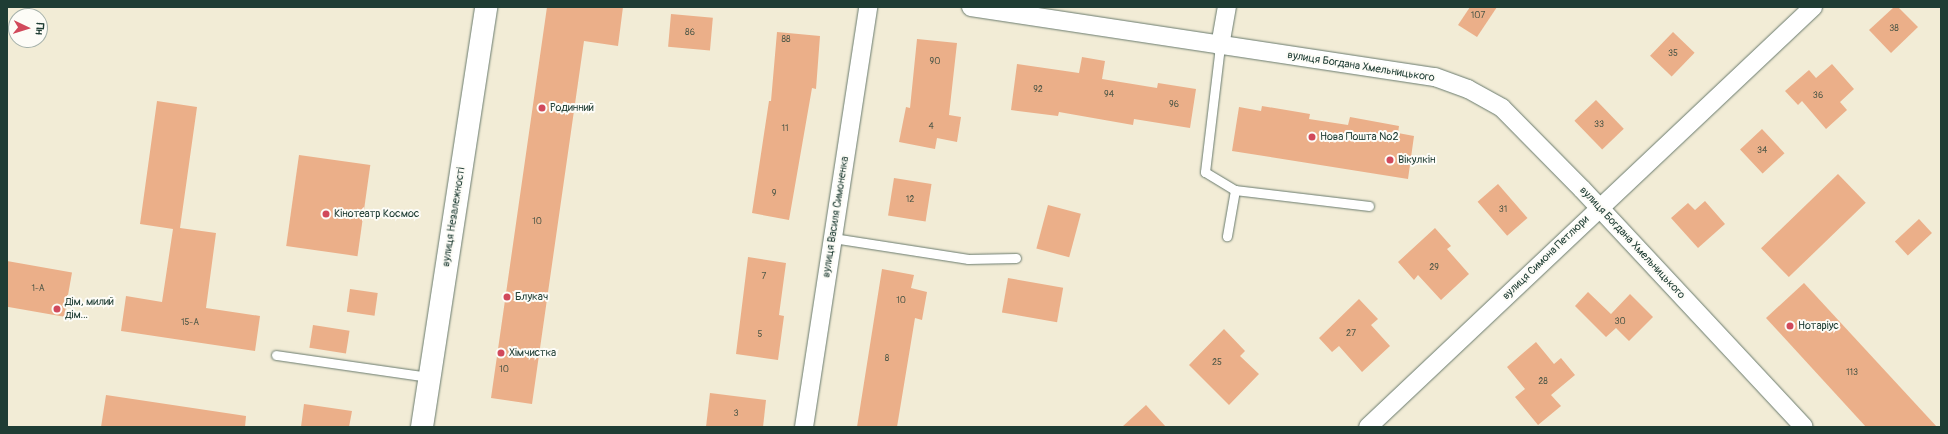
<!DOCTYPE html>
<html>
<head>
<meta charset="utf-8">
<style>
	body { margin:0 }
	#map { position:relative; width:1948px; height:434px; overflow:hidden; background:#f2ecd6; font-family:Pangolin,sans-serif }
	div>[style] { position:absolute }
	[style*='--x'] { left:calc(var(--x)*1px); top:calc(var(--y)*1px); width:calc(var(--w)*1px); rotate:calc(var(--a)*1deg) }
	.building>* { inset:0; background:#ebaf89; transform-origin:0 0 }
	.roads { filter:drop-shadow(0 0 1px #697a6d) drop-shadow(0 0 1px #697a6d) }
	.service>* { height:9px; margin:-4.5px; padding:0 4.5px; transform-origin:4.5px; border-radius:4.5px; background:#fff }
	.minor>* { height:18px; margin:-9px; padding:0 9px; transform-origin:9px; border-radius:9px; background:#fff }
	.secondary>* { height:22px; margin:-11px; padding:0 11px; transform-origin:11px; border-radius:11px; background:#fff }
	.dots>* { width:11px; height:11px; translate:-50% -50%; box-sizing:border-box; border:2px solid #fdfcf7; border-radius:50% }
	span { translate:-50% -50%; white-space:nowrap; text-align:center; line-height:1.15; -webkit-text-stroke:4px #fdfcf7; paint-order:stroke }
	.number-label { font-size:9px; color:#525a49 }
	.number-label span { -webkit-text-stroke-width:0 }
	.street-label { font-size:11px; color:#1f3d34 }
	.poi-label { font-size:11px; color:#1f3d34 }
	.left { translate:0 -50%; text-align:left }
	.frame { position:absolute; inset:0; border:8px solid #1f3d34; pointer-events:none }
	.north { position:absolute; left:8px; top:8px; width:40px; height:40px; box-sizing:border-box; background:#fdfcf7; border:1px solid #a4b0a9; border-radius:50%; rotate:94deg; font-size:11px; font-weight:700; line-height:16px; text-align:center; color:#1f3d34 }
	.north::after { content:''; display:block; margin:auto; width:14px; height:18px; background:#d1495b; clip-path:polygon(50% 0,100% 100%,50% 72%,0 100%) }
</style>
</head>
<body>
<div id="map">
	<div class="building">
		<div style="clip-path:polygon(547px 7px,623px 7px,618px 46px,584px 41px,532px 404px,491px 398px)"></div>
		<div style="clip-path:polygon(1470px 7px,1497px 7px,1477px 37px,1458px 25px)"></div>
		<div style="clip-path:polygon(1894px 7px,1898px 7px,1918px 27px,1891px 53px,1869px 30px)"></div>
		<div style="left:671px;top:14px;width:42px;height:33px;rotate:5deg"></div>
		<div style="clip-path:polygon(777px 32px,820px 36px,816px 89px,812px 88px,789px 220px,752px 213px,769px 101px,771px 101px)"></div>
		<div style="left:1673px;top:32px;width:30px;height:33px;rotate:44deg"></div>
		<div style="clip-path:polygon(917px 39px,957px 43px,949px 115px,961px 117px,957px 142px,937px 138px,935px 149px,899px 142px,906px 107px,910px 108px)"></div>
		<div style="clip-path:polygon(1082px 57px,1105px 61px,1102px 79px,1157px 88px,1158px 83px,1196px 89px,1190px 128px,1134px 119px,1133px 125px,1059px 112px,1058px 116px,1011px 110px,1017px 64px,1079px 73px)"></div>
		<div style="clip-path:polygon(1832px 64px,1854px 89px,1840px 102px,1847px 110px,1826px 129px,1802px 101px,1798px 105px,1785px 91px,1809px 70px,1816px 78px)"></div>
		<div style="left:1596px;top:100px;width:40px;height:30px;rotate:46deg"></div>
		<div style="clip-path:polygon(157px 101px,197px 107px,180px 228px,216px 233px,206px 308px,260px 316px,255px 351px,121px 331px,126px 296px,162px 302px,173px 229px,140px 224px)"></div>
		<div style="clip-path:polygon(1262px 106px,1310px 114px,1309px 119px,1348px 125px,1350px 117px,1399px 126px,1398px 133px,1414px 136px,1408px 179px,1232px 151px,1239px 107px,1261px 111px)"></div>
		<div style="left:1762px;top:129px;width:33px;height:30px;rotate:47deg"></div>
		<div style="left:299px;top:155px;width:72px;height:92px;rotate:8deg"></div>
		<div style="left:1838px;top:174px;width:40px;height:107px;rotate:46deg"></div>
		<div style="left:894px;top:178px;width:38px;height:38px;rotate:9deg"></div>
		<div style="left:1498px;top:184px;width:45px;height:27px;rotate:49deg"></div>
		<div style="clip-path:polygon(1705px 201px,1725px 224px,1698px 248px,1671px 218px,1688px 203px,1695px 210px)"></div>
		<div style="left:1048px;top:205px;width:34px;height:45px;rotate:15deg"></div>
		<div style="left:1919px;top:219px;width:19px;height:33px;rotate:47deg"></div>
		<div style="clip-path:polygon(1435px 228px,1451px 246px,1447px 249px,1469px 274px,1441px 300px,1418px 275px,1414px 280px,1398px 262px)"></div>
		<div style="clip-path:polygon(748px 257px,786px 263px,779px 315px,784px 316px,778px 360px,736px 354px)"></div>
		<div style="left:7px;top:261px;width:66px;height:45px;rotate:10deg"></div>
		<div style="clip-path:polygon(882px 269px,914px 275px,911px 288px,927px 292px,922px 320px,915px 318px,897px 427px,857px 427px)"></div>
		<div style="left:1008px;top:278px;width:56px;height:35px;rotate:10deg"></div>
		<div style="clip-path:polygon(1804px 283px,1937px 427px,1866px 427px,1766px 318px)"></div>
		<div style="left:350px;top:289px;width:28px;height:23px;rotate:8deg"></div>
		<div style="clip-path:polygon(1588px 292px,1611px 314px,1630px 294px,1653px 317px,1629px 341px,1616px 328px,1606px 337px,1575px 306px)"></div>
		<div style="clip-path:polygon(1359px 299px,1378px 319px,1371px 325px,1390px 346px,1362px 372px,1339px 346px,1332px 352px,1319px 338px)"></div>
		<div style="left:313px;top:325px;width:37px;height:23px;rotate:9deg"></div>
		<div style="clip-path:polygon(1224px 329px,1245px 351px,1240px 356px,1259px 374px,1229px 405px,1189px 365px)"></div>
		<div style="clip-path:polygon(1536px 342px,1554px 364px,1561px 358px,1575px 375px,1551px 395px,1561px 406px,1538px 425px,1515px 397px,1525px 389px,1507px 367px)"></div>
		<div style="clip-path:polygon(710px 393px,766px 400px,763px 427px,706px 427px)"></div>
		<div style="clip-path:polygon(106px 395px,246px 416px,245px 427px,101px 427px)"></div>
		<div style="clip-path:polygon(304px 404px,352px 411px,349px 427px,301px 427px)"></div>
		<div style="clip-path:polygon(1146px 405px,1166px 427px,1122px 427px)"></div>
	</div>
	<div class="roads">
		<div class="service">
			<div style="--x:1220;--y:46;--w:127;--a:96.8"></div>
			<div style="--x:1205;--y:172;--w:35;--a:31"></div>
			<div style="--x:1235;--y:190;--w:47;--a:99.9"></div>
			<div style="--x:1235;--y:190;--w:135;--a:6.8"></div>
			<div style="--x:833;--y:238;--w:137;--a:8.8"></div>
			<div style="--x:968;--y:259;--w:48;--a:-1.2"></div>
			<div style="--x:276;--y:355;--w:155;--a:8.2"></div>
		</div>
		<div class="minor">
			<div style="--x:971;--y:7;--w:469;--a:8.6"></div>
			<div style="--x:1435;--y:77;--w:35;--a:20"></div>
			<div style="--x:1468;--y:89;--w:39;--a:29"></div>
			<div style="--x:1502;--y:108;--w:114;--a:45.4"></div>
			<div style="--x:1582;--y:189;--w:325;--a:47"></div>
			<div style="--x:1220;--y:46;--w:40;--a:-80"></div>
			<div style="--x:804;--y:427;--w:425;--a:-81.3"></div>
			<div style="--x:1368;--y:427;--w:612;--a:-43.34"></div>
		</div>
		<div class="secondary">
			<div style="--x:422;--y:427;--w:425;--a:-81.3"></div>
		</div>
	</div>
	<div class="dots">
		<div style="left:542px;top:108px;background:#d1495b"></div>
		<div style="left:1312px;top:137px;background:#d1495b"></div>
		<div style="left:1390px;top:160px;background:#d1495b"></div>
		<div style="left:326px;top:214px;background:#d1495b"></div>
		<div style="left:507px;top:297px;background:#d1495b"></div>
		<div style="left:57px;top:309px;background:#d1495b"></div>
		<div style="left:1790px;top:326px;background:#d1495b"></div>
		<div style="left:501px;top:353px;background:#d1495b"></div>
	</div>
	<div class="number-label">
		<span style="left:1478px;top:16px">107</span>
		<span style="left:1894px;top:29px">38</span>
		<span style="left:690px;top:33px">86</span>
		<span style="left:786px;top:40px">88</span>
		<span style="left:1673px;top:54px">35</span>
		<span style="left:935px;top:62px">90</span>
		<span style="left:1038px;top:90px">92</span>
		<span style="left:1109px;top:95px">94</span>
		<span style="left:1818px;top:96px">36</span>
		<span style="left:1174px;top:105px">96</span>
		<span style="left:1599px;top:125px">33</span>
		<span style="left:931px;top:127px">4</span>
		<span style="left:785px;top:129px">11</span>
		<span style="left:1762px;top:151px">34</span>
		<span style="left:774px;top:194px">9</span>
		<span style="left:910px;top:200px">12</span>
		<span style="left:1503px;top:210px">31</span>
		<span style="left:537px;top:222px">10</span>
		<span style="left:1434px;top:268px">29</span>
		<span style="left:764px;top:277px">7</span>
		<span style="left:38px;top:289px">1-А</span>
		<span style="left:901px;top:301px">10</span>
		<span style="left:1620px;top:322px">30</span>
		<span style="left:190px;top:323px">15-А</span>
		<span style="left:1351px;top:334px">27</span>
		<span style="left:760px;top:335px">5</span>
		<span style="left:887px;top:359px">8</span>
		<span style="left:1217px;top:363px">25</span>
		<span style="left:504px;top:370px">10</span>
		<span style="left:1852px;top:373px">113</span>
		<span style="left:1543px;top:382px">28</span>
		<span style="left:736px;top:414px">3</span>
	</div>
	<div class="street-label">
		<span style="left:1361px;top:67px;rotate:9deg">вулиця Богдана Хмельницького</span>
		<span style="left:454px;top:217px;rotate:-81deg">вулиця Незалежності</span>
		<span style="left:836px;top:217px;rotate:-81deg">вулиця Василя Симоненка</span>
		<span style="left:1632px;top:243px;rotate:47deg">вулиця Богдана Хмельницького</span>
		<span style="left:1546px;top:258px;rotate:-44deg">вулиця Симона Петлюри</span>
	</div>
	<div class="poi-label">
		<span class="left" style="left:550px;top:108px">Родинний</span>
		<span class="left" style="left:1320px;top:137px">Нова Пошта №2</span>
		<span class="left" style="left:1398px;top:160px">Вікулкін</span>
		<span class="left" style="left:334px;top:214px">Кінотеатр Космос</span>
		<span class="left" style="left:515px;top:297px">Блукач</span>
		<span class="left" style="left:65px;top:309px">Дім, милий<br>дім...</span>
		<span class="left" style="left:1798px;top:326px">Нотаріус</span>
		<span class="left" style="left:509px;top:353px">Хімчистка</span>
	</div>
	<div class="frame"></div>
	<div class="north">Пн</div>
</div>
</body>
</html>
